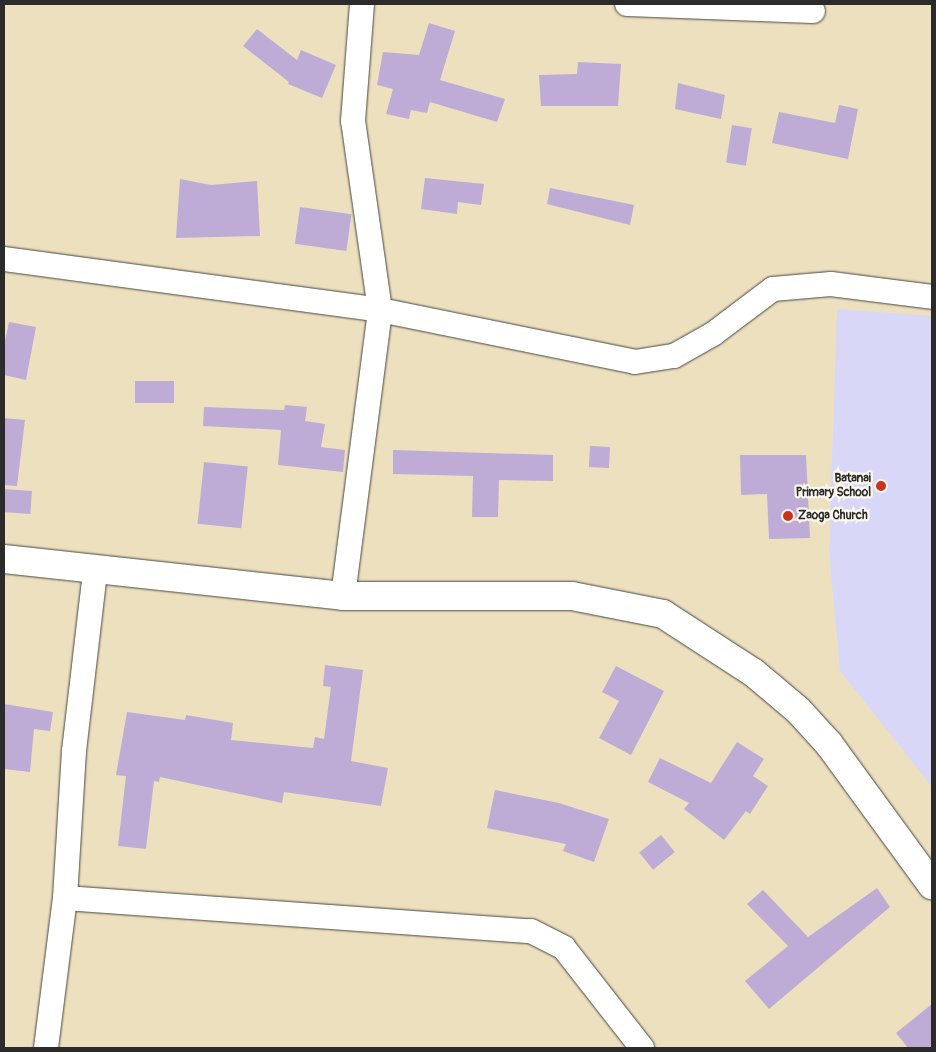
<!DOCTYPE html>
<html>
<head>
<meta charset="utf-8">
<style>
	body { margin:0 }
	#map { position:relative; width:936px; height:1052px; overflow:hidden; background:#ede0bf; font-family:Pangolin,sans-serif }
	div>[style] { position:absolute }
	[style*='--x'] { left:calc(var(--x)*1px); top:calc(var(--y)*1px); width:calc(var(--w)*1px); rotate:calc(var(--a)*1deg) }
	.built>* { inset:0; background:#d9d7f7 }
	.building>* { inset:0; background:#beacd6; transform-origin:0 0 }
	.roads { filter:drop-shadow(0 0 1px #484641) drop-shadow(0 0 1px #484641) }
	.minor>* { height:24px; margin:-12px; padding:0 12px; transform-origin:12px; border-radius:12px; background:#fff }
	.tertiary>* { height:28px; margin:-14px; padding:0 14px; transform-origin:14px; border-radius:14px; background:#fff }
	.dots>* { width:14px; height:14px; translate:-50% -50%; box-sizing:border-box; border:2px solid #fbf7ec; border-radius:50% }
	span { translate:-50% -50%; white-space:nowrap; text-align:center; line-height:1.15; -webkit-text-stroke:4.5px #fbf7ec; paint-order:stroke }
	.poi-label { font-size:12px; color:#2b2b2b; font-weight:700 }
	.right { translate:-100% -50%; text-align:right }
	.left { translate:0 -50%; text-align:left }
	.frame { position:absolute; inset:0; border:5px solid #2b2b2b; pointer-events:none }
</style>
</head>
<body>
<div id="map">
	<div class="built">
		<div style="clip-path:polygon(837px 309px,932px 316px,932px 787px,840px 671px,829px 552px)"></div>
	</div>
	<div class="building">
		<div style="clip-path:polygon(429px 23px,455px 31px,440px 80px,505px 99px,497px 122px,430px 102px,427px 113px,411px 110px,409px 119px,386px 114px,393px 89px,377px 85px,383px 52px,419px 55px)"></div>
		<div style="clip-path:polygon(257px 29px,297px 60px,301px 50px,336px 65px,322px 98px,288px 84px,289px 82px,243px 46px)"></div>
		<div style="clip-path:polygon(578px 62px,621px 64px,618px 106px,541px 106px,539px 75px,577px 74px)"></div>
		<div style="clip-path:polygon(678px 83px,725px 95px,721px 119px,675px 109px)"></div>
		<div style="clip-path:polygon(839px 105px,858px 109px,848px 159px,772px 143px,779px 112px,835px 123px)"></div>
		<div style="left:732px;top:125px;width:20px;height:38px;rotate:9deg"></div>
		<div style="clip-path:polygon(425px 178px,484px 184px,481px 205px,458px 202px,457px 214px,421px 209px)"></div>
		<div style="clip-path:polygon(180px 179px,211px 185px,257px 181px,260px 236px,176px 238px)"></div>
		<div style="clip-path:polygon(550px 188px,634px 205px,630px 225px,547px 204px)"></div>
		<div style="left:300px;top:207px;width:52px;height:37px;rotate:8deg"></div>
		<div style="clip-path:polygon(9px 322px,36px 327px,26px 380px,4px 375px,4px 346px)"></div>
		<div style="left:135px;top:381px;width:39px;height:22px"></div>
		<div style="clip-path:polygon(285px 405px,307px 407px,305px 421px,325px 424px,321px 447px,345px 450px,343px 472px,278px 465px,281px 430px,203px 426px,204px 407px,284px 410px)"></div>
		<div style="clip-path:polygon(4px 418px,25px 420px,17px 486px,4px 485px)"></div>
		<div style="left:590px;top:446px;width:20px;height:21px;rotate:3deg"></div>
		<div style="clip-path:polygon(393px 450px,553px 455px,553px 481px,499px 480px,498px 517px,472px 517px,473px 476px,393px 474px)"></div>
		<div style="clip-path:polygon(740px 455px,806px 455px,810px 538px,769px 539px,767px 494px,741px 495px)"></div>
		<div style="left:204px;top:462px;width:44px;height:62px;rotate:6deg"></div>
		<div style="left:4px;top:489px;width:28px;height:23px;rotate:4deg"></div>
		<div style="clip-path:polygon(325px 665px,363px 670px,351px 761px,388px 768px,381px 806px,284px 792px,282px 803px,160px 777px,159px 782px,154px 781px,146px 849px,118px 846px,126px 776px,116px 775px,127px 712px,185px 720px,186px 715px,233px 723px,231px 740px,313px 748px,315px 737px,324px 739px,331px 687px,323px 686px)"></div>
		<div style="clip-path:polygon(616px 666px,664px 691px,631px 755px,599px 738px,619px 701px,602px 692px)"></div>
		<div style="clip-path:polygon(4px 704px,53px 712px,50px 731px,34px 729px,30px 772px,4px 769px)"></div>
		<div style="clip-path:polygon(737px 742px,764px 759px,753px 776px,768px 786px,750px 814px,746px 811px,724px 840px,684px 809px,689px 803px,648px 782px,660px 758px,711px 783px)"></div>
		<div style="clip-path:polygon(495px 790px,559px 803px,609px 819px,594px 862px,563px 851px,566px 844px,487px 828px)"></div>
		<div style="left:661px;top:835px;width:22px;height:28px;rotate:51deg"></div>
		<div style="clip-path:polygon(877px 888px,890px 907px,769px 1009px,745px 981px,788px 946px,747px 904px,763px 890px,808px 937px)"></div>
		<div style="clip-path:polygon(932px 1004px,932px 1048px,908px 1048px,896px 1033px)"></div>
	</div>
	<div class="roads">
		<div class="minor">
			<div style="--x:627;--y:4;--w:186;--a:2.2"></div>
			<div style="--x:4;--y:259;--w:379;--a:7.7"></div>
			<div style="--x:380;--y:310;--w:260;--a:11.5"></div>
			<div style="--x:635;--y:362;--w:39;--a:-9"></div>
			<div style="--x:674;--y:356;--w:45;--a:-29.4"></div>
			<div style="--x:713;--y:334;--w:75;--a:-36.9"></div>
			<div style="--x:773;--y:289;--w:58;--a:-4.9"></div>
			<div style="--x:831;--y:284;--w:102;--a:7.3"></div>
			<div style="--x:343;--y:596;--w:288;--a:-82.6"></div>
			<div style="--x:380;--y:310;--w:191;--a:-98.1"></div>
			<div style="--x:353;--y:121;--w:117;--a:-85.6"></div>
			<div style="--x:65;--y:898;--w:467;--a:4.1"></div>
			<div style="--x:531;--y:931;--w:37;--a:27"></div>
			<div style="--x:564;--y:948;--w:127;--a:52"></div>
			<div style="--x:46;--y:1048;--w:151;--a:-82.8"></div>
			<div style="--x:65;--y:898;--w:147;--a:-86.5"></div>
			<div style="--x:74;--y:751;--w:181;--a:-83.3"></div>
		</div>
		<div class="tertiary">
			<div style="--x:4;--y:559;--w:341;--a:6.2"></div>
			<div style="--x:343;--y:596;--w:229;--a:0"></div>
			<div style="--x:572;--y:596;--w:93;--a:11.2"></div>
			<div style="--x:663;--y:614;--w:108;--a:33"></div>
			<div style="--x:754;--y:673;--w:57;--a:40.1"></div>
			<div style="--x:798;--y:710;--w:46;--a:47.6"></div>
			<div style="--x:829;--y:744;--w:175;--a:53.9"></div>
		</div>
	</div>
	<div class="dots">
		<div style="left:881px;top:486px;background:#c8321e"></div>
		<div style="left:788px;top:516px;background:#c8321e"></div>
	</div>
	<div class="poi-label">
		<span class="right" style="left:871px;top:486px">Batanai<br>Primary School</span>
		<span class="left" style="left:798px;top:516px">Zaoga Church</span>
	</div>
	<div class="frame"></div>
</div>
</body>
</html>
